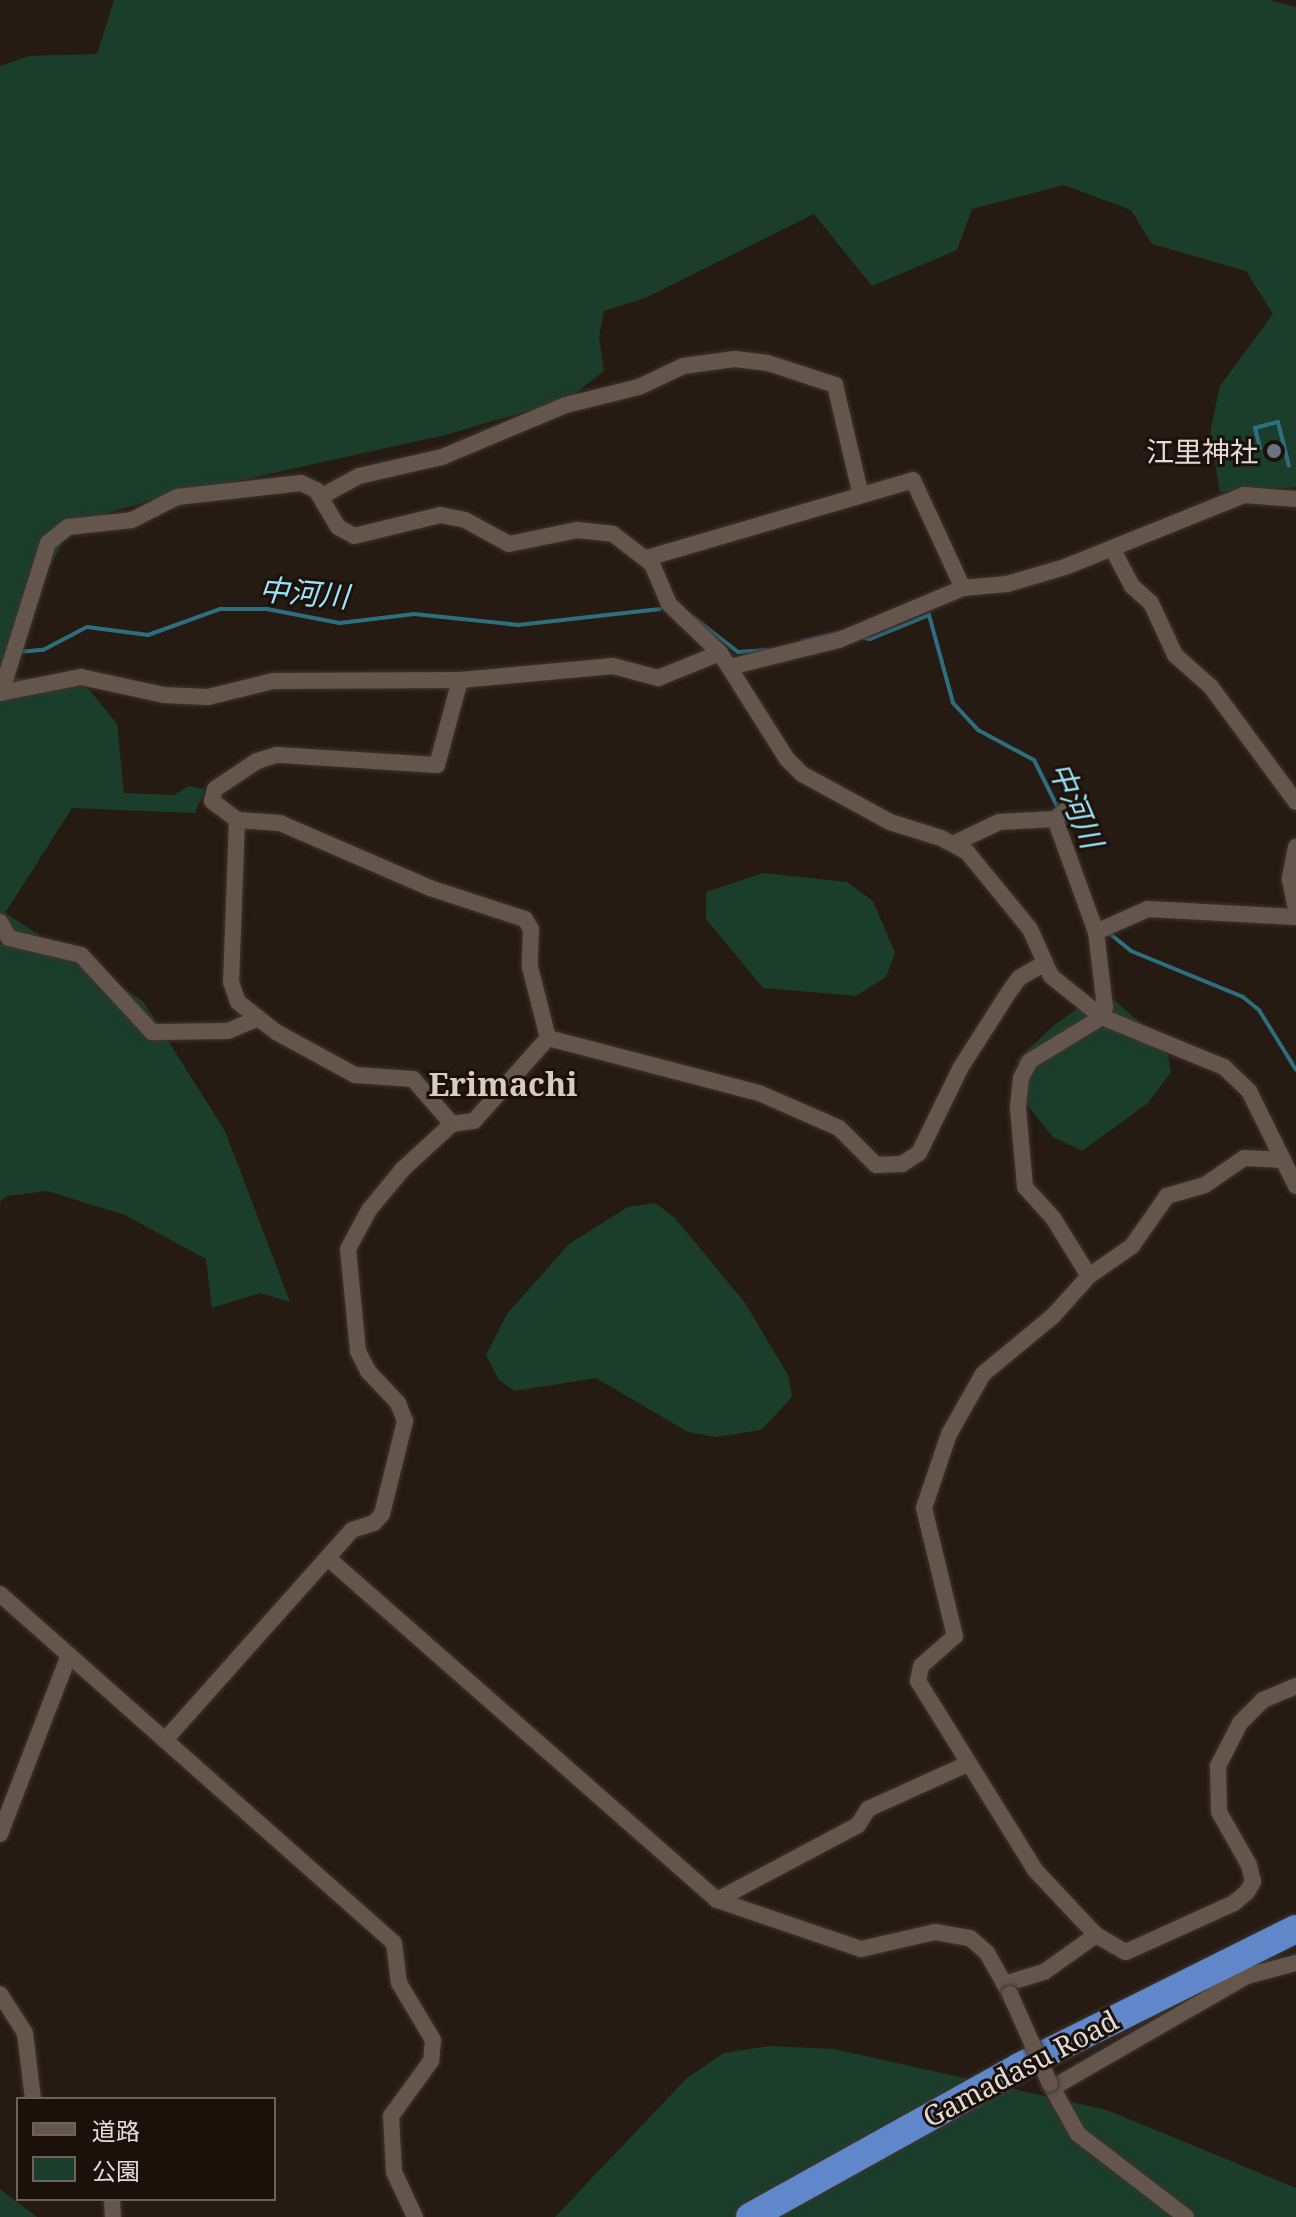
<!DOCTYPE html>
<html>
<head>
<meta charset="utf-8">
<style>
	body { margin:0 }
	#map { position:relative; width:1296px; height:2217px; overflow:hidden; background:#261b12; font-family:"Noto Serif","Noto Sans JP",serif }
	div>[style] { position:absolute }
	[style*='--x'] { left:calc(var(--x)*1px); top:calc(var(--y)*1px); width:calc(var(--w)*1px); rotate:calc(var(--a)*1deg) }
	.green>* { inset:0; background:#1a3e2b }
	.stream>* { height:4px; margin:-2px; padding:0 2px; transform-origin:2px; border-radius:2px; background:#2d6e7f }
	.roads { filter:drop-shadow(0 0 2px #3e3430) drop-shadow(0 0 2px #3e3430) }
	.street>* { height:16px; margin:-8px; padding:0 8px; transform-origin:8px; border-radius:8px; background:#64564d }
	.highway>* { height:28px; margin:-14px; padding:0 14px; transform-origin:14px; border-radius:14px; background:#5f87ca }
	.bridges { filter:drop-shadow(0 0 2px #3e3430) drop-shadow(0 0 2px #3e3430) }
	.street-bridge>* { height:16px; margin:-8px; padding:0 8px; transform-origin:8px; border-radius:8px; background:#64564d }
	.dots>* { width:22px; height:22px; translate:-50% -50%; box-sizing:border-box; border:4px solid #1c110a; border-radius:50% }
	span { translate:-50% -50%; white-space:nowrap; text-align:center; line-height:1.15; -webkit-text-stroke:6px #1c110a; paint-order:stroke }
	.poi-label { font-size:28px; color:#e3dbd5 }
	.right { translate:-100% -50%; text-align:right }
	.street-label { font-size:28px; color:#e3dbd5 }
	.water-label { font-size:30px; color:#99e5fb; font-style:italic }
	.quarter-label { font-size:32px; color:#dacabf; font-weight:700 }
	.legend { position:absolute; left:16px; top:2097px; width:260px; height:104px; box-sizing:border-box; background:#1c110a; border:2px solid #6c625b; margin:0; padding:10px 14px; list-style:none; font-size:24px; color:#e3dbd5 }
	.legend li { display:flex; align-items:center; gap:16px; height:40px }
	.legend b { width:40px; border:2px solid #6c625b }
</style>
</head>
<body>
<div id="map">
	<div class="green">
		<div style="clip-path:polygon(114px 0,1269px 0,1296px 7px,1296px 487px,1220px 492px,1210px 432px,1220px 386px,1273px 314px,1246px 271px,1152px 244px,1131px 210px,1064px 185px,972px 209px,957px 250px,872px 286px,814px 214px,645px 298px,604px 311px,599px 337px,604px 371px,568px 399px,445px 435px,155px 499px,107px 513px,63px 542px,7px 643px,12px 677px,87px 687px,117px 724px,124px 793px,174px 795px,189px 786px,205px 789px,195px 813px,72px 808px,5px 913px,143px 1001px,225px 1131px,290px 1302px,260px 1293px,212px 1308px,206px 1259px,125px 1215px,47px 1191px,7px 1196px,0 1202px,0 66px,29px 56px,97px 54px)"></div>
		<div style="clip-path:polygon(763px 873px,847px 882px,873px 901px,895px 953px,886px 977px,856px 996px,763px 988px,706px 919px,706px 892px)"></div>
		<div style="clip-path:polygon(1107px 994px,1166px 1045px,1171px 1072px,1148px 1103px,1082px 1151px,1053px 1137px,1023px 1100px,1017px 1060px,1053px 1026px,1094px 997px)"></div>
		<div style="clip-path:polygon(655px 1203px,675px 1218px,745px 1303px,788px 1375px,792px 1397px,761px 1430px,716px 1437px,688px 1432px,596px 1378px,515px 1391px,499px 1380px,486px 1355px,507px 1314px,569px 1244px,628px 1207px)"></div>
		<div style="clip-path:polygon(769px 2046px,834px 2049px,1107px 2110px,1296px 2188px,1296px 2217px,555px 2217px,687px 2078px,724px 2053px)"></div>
		<div style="clip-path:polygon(0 2189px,37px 2217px,0 2217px)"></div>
	</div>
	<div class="stream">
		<div style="--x:1260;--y:448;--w:21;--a:-104"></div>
		<div style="--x:1255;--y:428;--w:24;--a:-15"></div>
		<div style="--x:1278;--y:422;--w:45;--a:76"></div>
		<div style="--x:693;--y:617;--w:57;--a:37.9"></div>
		<div style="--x:738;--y:652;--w:30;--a:-4"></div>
		<div style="--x:861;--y:637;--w:9;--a:13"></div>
		<div style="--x:870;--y:639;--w:64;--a:-22.1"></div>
		<div style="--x:929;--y:615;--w:91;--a:74.7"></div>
		<div style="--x:953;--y:703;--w:37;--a:47"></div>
		<div style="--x:978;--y:730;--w:64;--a:28.2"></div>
		<div style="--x:1034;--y:760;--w:56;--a:63.4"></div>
		<div style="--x:803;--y:641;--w:39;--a:-13"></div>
		<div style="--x:18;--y:652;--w:25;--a:-5"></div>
		<div style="--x:43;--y:650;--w:50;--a:-27.6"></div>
		<div style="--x:87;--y:627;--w:62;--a:7.5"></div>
		<div style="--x:148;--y:635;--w:77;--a:-19.9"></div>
		<div style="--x:220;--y:609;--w:47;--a:0"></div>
		<div style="--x:267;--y:609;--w:74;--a:10.9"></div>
		<div style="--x:340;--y:623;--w:75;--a:-6.9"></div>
		<div style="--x:414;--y:614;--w:105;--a:6"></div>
		<div style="--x:518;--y:625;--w:143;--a:-6.4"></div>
		<div style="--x:1109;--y:933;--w:28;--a:39"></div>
		<div style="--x:1131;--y:951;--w:121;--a:22.3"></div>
		<div style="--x:1243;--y:997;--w:21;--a:39"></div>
		<div style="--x:1259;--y:1010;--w:70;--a:58.3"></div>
	</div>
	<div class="roads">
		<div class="street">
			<div style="--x:322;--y:496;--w:42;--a:-28.4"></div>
			<div style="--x:359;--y:476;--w:85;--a:-12.9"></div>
			<div style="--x:442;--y:457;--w:134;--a:-22.8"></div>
			<div style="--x:566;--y:405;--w:75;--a:-13.9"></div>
			<div style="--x:639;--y:387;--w:49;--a:-25.5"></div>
			<div style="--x:683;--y:366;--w:52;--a:-7.7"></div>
			<div style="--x:735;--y:359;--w:33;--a:7"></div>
			<div style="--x:768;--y:363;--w:71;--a:18.2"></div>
			<div style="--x:835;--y:385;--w:110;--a:76.8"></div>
			<div style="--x:1113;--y:550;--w:41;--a:62.2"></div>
			<div style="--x:1132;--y:586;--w:25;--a:42"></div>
			<div style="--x:1151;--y:603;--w:57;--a:65.2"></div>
			<div style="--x:1175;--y:655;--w:48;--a:41.6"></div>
			<div style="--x:1211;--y:687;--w:143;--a:53.5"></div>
			<div style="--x:647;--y:558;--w:277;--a:-16.3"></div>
			<div style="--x:913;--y:480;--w:119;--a:65.2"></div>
			<div style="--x:730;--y:667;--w:112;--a:-13.9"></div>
			<div style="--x:839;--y:640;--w:134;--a:-22.8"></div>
			<div style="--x:963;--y:588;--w:44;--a:-5.2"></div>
			<div style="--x:1007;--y:584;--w:60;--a:-16.3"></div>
			<div style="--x:1065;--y:567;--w:193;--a:-21.9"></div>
			<div style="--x:1244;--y:495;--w:52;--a:4.4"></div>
			<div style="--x:460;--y:680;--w:88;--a:105.1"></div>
			<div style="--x:437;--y:765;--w:161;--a:-176.4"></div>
			<div style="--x:276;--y:755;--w:20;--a:162"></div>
			<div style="--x:257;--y:761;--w:50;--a:146.3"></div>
			<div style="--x:215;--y:789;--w:12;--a:104"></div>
			<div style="--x:212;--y:801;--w:31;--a:37"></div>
			<div style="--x:237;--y:820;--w:43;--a:4"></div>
			<div style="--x:280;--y:823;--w:163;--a:23.4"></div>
			<div style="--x:430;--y:888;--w:100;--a:18.1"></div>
			<div style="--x:525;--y:919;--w:12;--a:59"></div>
			<div style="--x:531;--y:929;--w:38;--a:92"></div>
			<div style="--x:530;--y:967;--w:73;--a:75.8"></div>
			<div style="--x:0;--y:693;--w:83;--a:-11.2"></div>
			<div style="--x:81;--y:677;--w:85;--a:12.2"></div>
			<div style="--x:164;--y:695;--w:44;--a:2.6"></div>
			<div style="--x:208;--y:697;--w:67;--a:-13.8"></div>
			<div style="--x:273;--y:681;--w:187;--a:-0.3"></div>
			<div style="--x:460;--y:680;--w:154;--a:-5.2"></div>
			<div style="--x:613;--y:666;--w:47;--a:14.9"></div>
			<div style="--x:658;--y:678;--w:67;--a:-22"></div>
			<div style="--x:1;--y:693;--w:157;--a:-72.6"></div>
			<div style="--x:48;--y:543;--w:26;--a:-39"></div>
			<div style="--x:68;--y:527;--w:64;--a:-6.2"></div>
			<div style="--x:132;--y:520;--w:51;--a:-27.1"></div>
			<div style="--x:177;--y:497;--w:125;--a:-6.4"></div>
			<div style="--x:301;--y:483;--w:17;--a:25"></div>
			<div style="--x:316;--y:490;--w:43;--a:59.3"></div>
			<div style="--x:338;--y:527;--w:18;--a:29"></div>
			<div style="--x:354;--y:536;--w:89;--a:-13.7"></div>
			<div style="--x:440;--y:515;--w:25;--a:11"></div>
			<div style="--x:465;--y:520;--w:50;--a:28.6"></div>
			<div style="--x:509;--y:544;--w:69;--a:-11.6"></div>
			<div style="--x:577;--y:530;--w:36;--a:6"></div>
			<div style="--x:613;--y:534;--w:49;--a:37.6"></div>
			<div style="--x:652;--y:564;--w:43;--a:67"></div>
			<div style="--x:669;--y:604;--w:71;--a:43.9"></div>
			<div style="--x:720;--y:653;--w:125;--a:57.7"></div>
			<div style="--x:787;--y:759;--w:21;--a:45"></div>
			<div style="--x:802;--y:774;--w:100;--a:28.6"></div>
			<div style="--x:890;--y:822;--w:53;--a:17.4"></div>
			<div style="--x:941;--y:838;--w:30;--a:28"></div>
			<div style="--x:967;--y:852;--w:99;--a:50.7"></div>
			<div style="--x:1030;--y:929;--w:51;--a:65.9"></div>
			<div style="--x:1051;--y:976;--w:65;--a:38.8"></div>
			<div style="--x:1102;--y:1017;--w:132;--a:22.3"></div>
			<div style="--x:1224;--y:1067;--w:35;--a:44"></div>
			<div style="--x:1249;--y:1091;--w:106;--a:63.7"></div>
			<div style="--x:1055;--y:819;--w:120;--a:70.1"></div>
			<div style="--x:1096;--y:932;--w:76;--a:83.2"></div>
			<div style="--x:1105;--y:1007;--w:10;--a:107"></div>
			<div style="--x:1102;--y:1017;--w:84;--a:148.6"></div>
			<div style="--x:1030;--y:1061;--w:19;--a:118"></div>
			<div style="--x:1021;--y:1078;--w:30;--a:96"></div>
			<div style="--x:1018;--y:1108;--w:79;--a:84.9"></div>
			<div style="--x:1025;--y:1187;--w:42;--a:47.9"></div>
			<div style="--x:1053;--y:1218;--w:68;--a:58.2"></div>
			<div style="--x:237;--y:820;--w:162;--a:92.1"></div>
			<div style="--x:231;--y:982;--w:21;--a:71"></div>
			<div style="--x:238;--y:1002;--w:48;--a:38.3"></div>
			<div style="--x:276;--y:1032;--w:90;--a:28.6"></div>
			<div style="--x:355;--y:1075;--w:58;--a:3.9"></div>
			<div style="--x:413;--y:1079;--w:60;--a:49.1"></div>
			<div style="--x:452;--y:1124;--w:22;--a:-8"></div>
			<div style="--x:474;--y:1121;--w:111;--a:-48.3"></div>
			<div style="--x:548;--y:1038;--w:218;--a:14.6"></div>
			<div style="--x:759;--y:1093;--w:87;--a:23.6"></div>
			<div style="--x:839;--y:1128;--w:52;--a:45"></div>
			<div style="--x:876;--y:1165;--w:26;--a:-2"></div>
			<div style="--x:902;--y:1164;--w:20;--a:-33"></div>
			<div style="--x:919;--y:1153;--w:96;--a:-64"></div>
			<div style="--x:961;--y:1067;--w:89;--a:-57.4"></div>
			<div style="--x:1009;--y:992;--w:17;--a:-54"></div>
			<div style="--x:1019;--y:978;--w:28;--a:-30"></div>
			<div style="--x:955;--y:843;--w:49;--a:-25.5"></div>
			<div style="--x:999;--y:822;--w:56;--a:-3.1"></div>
			<div style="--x:1055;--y:819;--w:17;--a:-40"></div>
			<div style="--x:1296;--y:847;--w:33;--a:101"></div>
			<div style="--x:1290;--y:879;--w:33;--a:79"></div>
			<div style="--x:0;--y:922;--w:18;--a:61"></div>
			<div style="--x:9;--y:938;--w:74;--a:13.3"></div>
			<div style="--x:81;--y:955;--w:105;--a:47.3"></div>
			<div style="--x:152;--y:1032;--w:76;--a:-0.8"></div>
			<div style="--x:228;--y:1031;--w:33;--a:-23"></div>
			<div style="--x:1096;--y:932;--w:57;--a:-23.9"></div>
			<div style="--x:1148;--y:909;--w:148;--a:3.1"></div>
			<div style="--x:1283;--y:1160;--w:39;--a:-177"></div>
			<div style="--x:1244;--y:1158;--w:47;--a:145.3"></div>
			<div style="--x:1205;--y:1185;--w:40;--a:164"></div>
			<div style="--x:1167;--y:1196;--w:61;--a:125"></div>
			<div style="--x:1132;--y:1246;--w:52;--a:145.1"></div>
			<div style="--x:1089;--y:1276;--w:54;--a:132"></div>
			<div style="--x:1053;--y:1316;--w:91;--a:140.4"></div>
			<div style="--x:983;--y:1374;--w:69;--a:119.5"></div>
			<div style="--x:949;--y:1434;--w:78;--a:108.7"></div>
			<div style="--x:924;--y:1508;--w:132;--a:76.4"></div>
			<div style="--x:955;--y:1636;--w:45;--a:138.6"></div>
			<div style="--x:921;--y:1666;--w:15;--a:101"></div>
			<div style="--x:918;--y:1681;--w:222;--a:58.2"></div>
			<div style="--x:1035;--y:1870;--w:89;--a:46.8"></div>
			<div style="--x:1096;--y:1935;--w:34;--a:30"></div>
			<div style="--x:1126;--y:1952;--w:119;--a:-24.4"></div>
			<div style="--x:1234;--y:1903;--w:17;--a:-40"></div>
			<div style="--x:1247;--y:1892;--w:12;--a:-59"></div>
			<div style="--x:1253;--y:1882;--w:17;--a:-103"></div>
			<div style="--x:1249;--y:1865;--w:61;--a:-119.5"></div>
			<div style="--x:1219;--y:1812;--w:46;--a:-91.2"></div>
			<div style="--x:1218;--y:1766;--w:48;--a:-62.9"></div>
			<div style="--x:1240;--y:1723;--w:33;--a:-45"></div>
			<div style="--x:1263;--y:1700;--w:36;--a:-23"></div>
			<div style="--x:329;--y:1559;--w:517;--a:41.31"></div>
			<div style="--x:717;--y:1900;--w:152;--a:18.8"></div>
			<div style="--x:861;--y:1949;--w:76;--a:-12.9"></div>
			<div style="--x:935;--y:1932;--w:36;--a:10"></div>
			<div style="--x:970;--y:1938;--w:23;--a:41"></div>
			<div style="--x:987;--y:1953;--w:47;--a:60.7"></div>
			<div style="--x:0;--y:1594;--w:526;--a:41.53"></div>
			<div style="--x:394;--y:1943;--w:40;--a:82.9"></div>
			<div style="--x:399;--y:1983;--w:66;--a:59.2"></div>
			<div style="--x:433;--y:2040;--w:21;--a:95"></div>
			<div style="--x:431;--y:2061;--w:68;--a:126"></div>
			<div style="--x:391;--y:2116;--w:56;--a:86.9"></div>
			<div style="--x:394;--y:2172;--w:50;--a:65"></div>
			<div style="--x:165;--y:1740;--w:281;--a:-48.3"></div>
			<div style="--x:352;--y:1530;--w:23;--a:-18"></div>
			<div style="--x:374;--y:1523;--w:12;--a:-48"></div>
			<div style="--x:382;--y:1514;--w:96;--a:-76.1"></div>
			<div style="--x:405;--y:1421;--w:19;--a:-111"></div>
			<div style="--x:398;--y:1403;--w:44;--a:-133.2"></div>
			<div style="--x:368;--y:1371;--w:22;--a:-117"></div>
			<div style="--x:358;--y:1351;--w:102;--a:-95.6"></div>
			<div style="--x:348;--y:1249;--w:44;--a:-61.7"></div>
			<div style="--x:369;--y:1210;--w:53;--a:-50.3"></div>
			<div style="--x:403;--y:1169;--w:67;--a:-42.6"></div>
			<div style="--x:0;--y:1834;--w:192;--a:-68.9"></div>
			<div style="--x:717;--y:1900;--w:160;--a:-28"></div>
			<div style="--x:858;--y:1825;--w:19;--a:-58"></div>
			<div style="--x:868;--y:1809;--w:109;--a:-24.4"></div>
			<div style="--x:1004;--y:1984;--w:42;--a:-16.7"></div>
			<div style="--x:1044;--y:1972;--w:64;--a:-35.4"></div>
			<div style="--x:0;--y:1994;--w:46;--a:57.3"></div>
			<div style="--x:25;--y:2033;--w:66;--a:83.1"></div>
			<div style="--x:1050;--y:2084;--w:57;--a:60.8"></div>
			<div style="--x:1078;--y:2134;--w:136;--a:37.5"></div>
			<div style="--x:1052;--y:2088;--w:225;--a:-29.9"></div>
			<div style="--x:1247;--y:1976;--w:51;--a:-14.9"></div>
			<div style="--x:112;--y:2199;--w:18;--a:87"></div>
		</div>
		<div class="highway">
			<div style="--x:750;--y:2217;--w:308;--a:-29.1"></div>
			<div style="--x:1019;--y:2067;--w:309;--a:-26.5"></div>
		</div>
	</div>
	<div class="bridges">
		<div class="street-bridge">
			<div style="--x:1010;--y:1994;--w:98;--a:66"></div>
		</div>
	</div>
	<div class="dots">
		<div style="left:1274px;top:451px;background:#6b7280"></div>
	</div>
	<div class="poi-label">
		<span class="right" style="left:1258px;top:451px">江里神社</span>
	</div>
	<div class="street-label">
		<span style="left:1020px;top:2068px;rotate:-28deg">Gamadasu Road</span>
	</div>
	<div class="water-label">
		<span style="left:304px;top:593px;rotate:5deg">中河川</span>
		<span style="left:1076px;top:805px;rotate:67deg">中河川</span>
	</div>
	<div class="quarter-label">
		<span style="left:503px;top:1084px">Erimachi</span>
	</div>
	<ul class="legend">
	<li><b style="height:10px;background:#64564d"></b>道路</li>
	<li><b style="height:22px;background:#1a3e2b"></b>公園</li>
	</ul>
</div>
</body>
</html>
